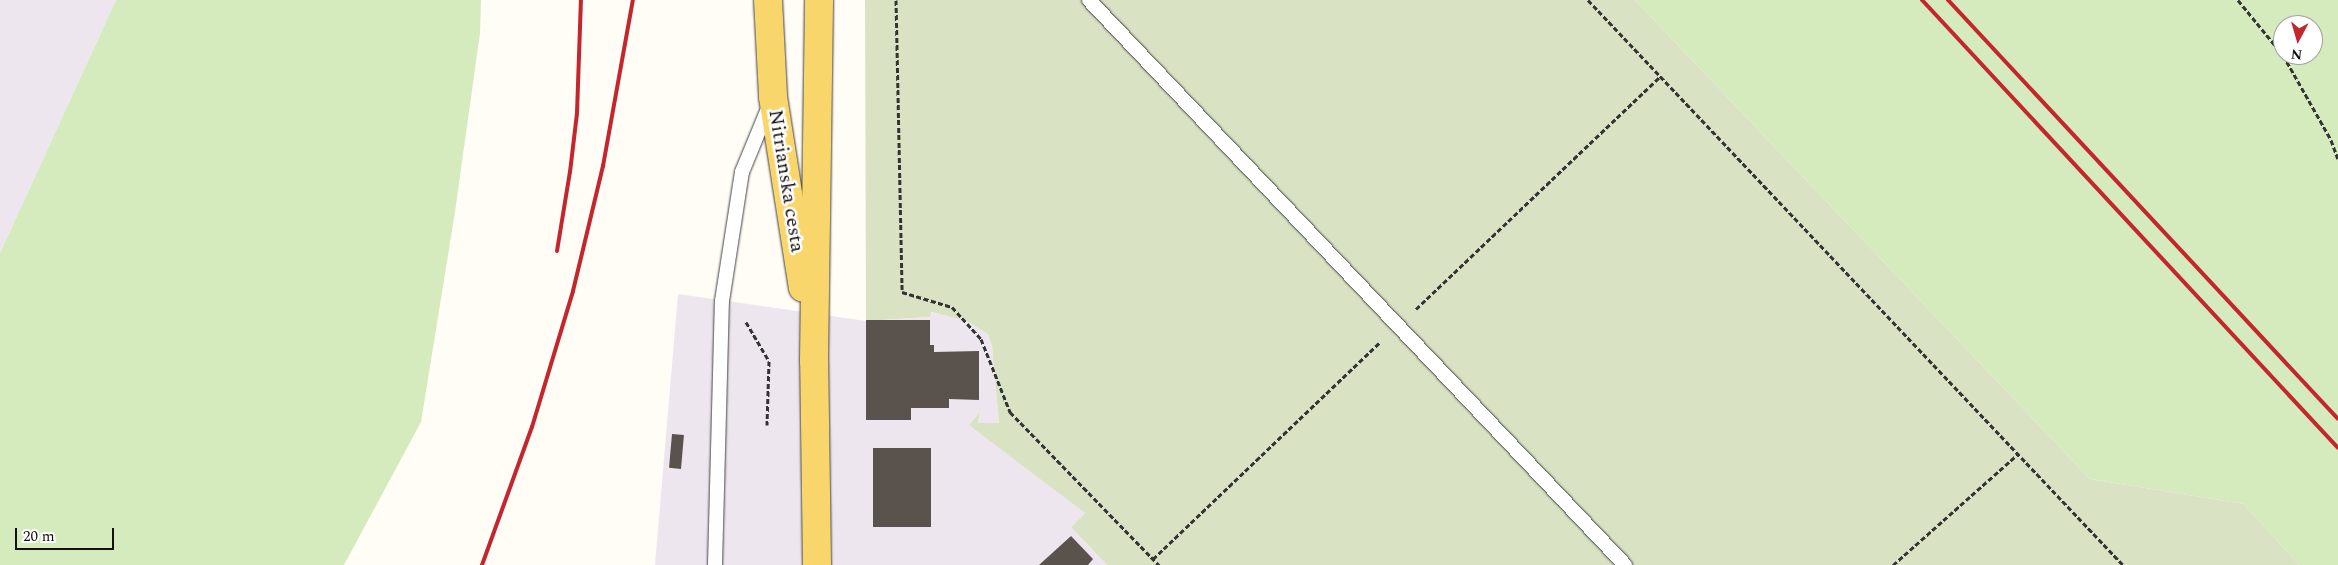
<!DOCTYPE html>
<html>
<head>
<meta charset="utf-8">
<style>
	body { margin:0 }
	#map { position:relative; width:2338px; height:565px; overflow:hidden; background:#fffdf5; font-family:Spectral,serif }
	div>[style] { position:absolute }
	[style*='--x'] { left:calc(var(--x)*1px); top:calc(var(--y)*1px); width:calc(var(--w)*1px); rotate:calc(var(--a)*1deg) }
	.industrial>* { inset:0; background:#eee6ef }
	.green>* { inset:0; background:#d5ebbd }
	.cemetery>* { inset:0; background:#d9e3c4 }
	.building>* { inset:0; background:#5a524d; transform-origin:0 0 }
	.path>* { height:3px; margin-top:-1.5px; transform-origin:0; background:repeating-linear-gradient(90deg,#333 0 5px,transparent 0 7.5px) }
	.roads { filter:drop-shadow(0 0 1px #444) drop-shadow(0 0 1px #444) }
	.lane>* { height:14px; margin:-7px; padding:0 7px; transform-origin:7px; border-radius:7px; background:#fff }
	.primary>* { height:28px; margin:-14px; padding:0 14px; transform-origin:14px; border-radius:14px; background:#f9d66b }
	.rail>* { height:4px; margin:-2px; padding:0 2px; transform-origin:2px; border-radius:2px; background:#c4262e }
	span { translate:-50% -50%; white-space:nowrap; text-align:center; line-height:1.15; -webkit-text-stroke:5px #fff; paint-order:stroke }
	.street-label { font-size:20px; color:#111 }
	.north { position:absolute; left:2273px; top:15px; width:50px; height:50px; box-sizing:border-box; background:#fff; border:1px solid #a0a0a0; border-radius:50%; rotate:186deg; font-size:14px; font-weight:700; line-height:20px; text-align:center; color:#111 }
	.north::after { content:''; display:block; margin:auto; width:18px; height:22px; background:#c4262e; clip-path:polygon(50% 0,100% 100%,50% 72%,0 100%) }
	.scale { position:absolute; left:15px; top:528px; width:99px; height:22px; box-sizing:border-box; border:2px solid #111; border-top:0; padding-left:6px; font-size:15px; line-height:18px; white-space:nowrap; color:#111; -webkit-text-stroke:4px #fff; paint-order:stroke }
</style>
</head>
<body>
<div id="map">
	<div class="industrial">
		<div style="clip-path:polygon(0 0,116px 0,0 253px)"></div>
		<div style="clip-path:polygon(678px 294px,866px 321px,930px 317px,930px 312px,967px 321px,978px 326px,988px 334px,992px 346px,999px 423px,978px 423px,980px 413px,970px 425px,1085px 513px,1071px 527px,1107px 565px,655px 565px)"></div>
	</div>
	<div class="green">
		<div style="clip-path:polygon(116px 0,481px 0,480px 33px,455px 212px,421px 422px,344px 565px,0 565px,0 253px)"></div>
		<div style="clip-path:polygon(evenodd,1635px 0,2338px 0,2338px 565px,2299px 565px,2244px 504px,2090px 479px,1635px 0,2283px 25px,2313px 25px,2313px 55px,2283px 55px,2283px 25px)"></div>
	</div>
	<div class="cemetery">
		<div style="clip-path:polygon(865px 0,1635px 0,2090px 479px,2244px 504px,2299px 565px,1107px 565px,1071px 527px,1085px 513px,969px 425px,980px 412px,978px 423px,999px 423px,992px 346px,988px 334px,967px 321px,931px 312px,930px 317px,866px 321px)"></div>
	</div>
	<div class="building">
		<div style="clip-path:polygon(866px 320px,930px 320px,930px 345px,934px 345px,934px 352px,979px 351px,979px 400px,949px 399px,949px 408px,911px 408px,911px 420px,866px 420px)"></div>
		<div style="left:672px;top:434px;width:12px;height:34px;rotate:5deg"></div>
		<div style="left:873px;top:448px;width:58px;height:79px"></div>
		<div style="clip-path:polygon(1071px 536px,1093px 559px,1088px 565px,1039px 565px)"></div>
	</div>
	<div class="path">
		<div style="--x:896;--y:0;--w:292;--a:88.8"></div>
		<div style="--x:902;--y:292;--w:52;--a:16.7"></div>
		<div style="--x:952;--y:307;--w:43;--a:47.8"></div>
		<div style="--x:981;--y:339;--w:79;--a:68.3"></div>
		<div style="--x:1010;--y:412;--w:214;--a:45.8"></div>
		<div style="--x:1588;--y:0;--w:778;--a:46.56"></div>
		<div style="--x:2238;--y:0;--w:71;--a:50.7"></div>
		<div style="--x:2283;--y:55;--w:98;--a:60.5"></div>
		<div style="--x:2331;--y:140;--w:20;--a:70"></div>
		<div style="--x:1416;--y:309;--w:337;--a:-43.6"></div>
		<div style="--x:746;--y:322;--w:45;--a:59.5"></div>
		<div style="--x:769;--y:361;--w:64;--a:91.8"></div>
		<div style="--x:1153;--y:559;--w:314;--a:-43.7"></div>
		<div style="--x:1893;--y:565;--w:167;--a:-41.6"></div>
	</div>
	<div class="roads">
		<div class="lane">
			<div style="--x:1089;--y:0;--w:779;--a:46.51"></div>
			<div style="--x:715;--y:565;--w:264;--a:-88.5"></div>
			<div style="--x:722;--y:301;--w:131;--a:-81.2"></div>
			<div style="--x:742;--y:172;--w:74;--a:-67.6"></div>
		</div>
		<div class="primary">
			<div style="--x:768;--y:0;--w:97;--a:87"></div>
			<div style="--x:773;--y:97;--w:193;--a:81.1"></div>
			<div style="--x:817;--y:565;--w:204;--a:-90.8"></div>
			<div style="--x:814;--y:361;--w:361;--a:-89.2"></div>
		</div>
	</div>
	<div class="rail">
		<div style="--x:1922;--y:0;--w:611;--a:47.12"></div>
		<div style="--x:1948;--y:0;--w:572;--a:47.05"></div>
		<div style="--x:557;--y:251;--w:80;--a:-80.7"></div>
		<div style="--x:570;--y:172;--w:59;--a:-83.2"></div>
		<div style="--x:577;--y:113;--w:113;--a:-88"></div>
		<div style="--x:482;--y:565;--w:147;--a:-70.1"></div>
		<div style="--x:532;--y:427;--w:142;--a:-73.2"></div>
		<div style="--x:573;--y:291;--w:129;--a:-76.5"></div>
		<div style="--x:603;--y:166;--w:169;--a:-79.8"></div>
	</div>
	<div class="street-label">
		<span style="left:786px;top:181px;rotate:81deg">Nitrianska cesta</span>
	</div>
	<div class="north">N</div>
	<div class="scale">20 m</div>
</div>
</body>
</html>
